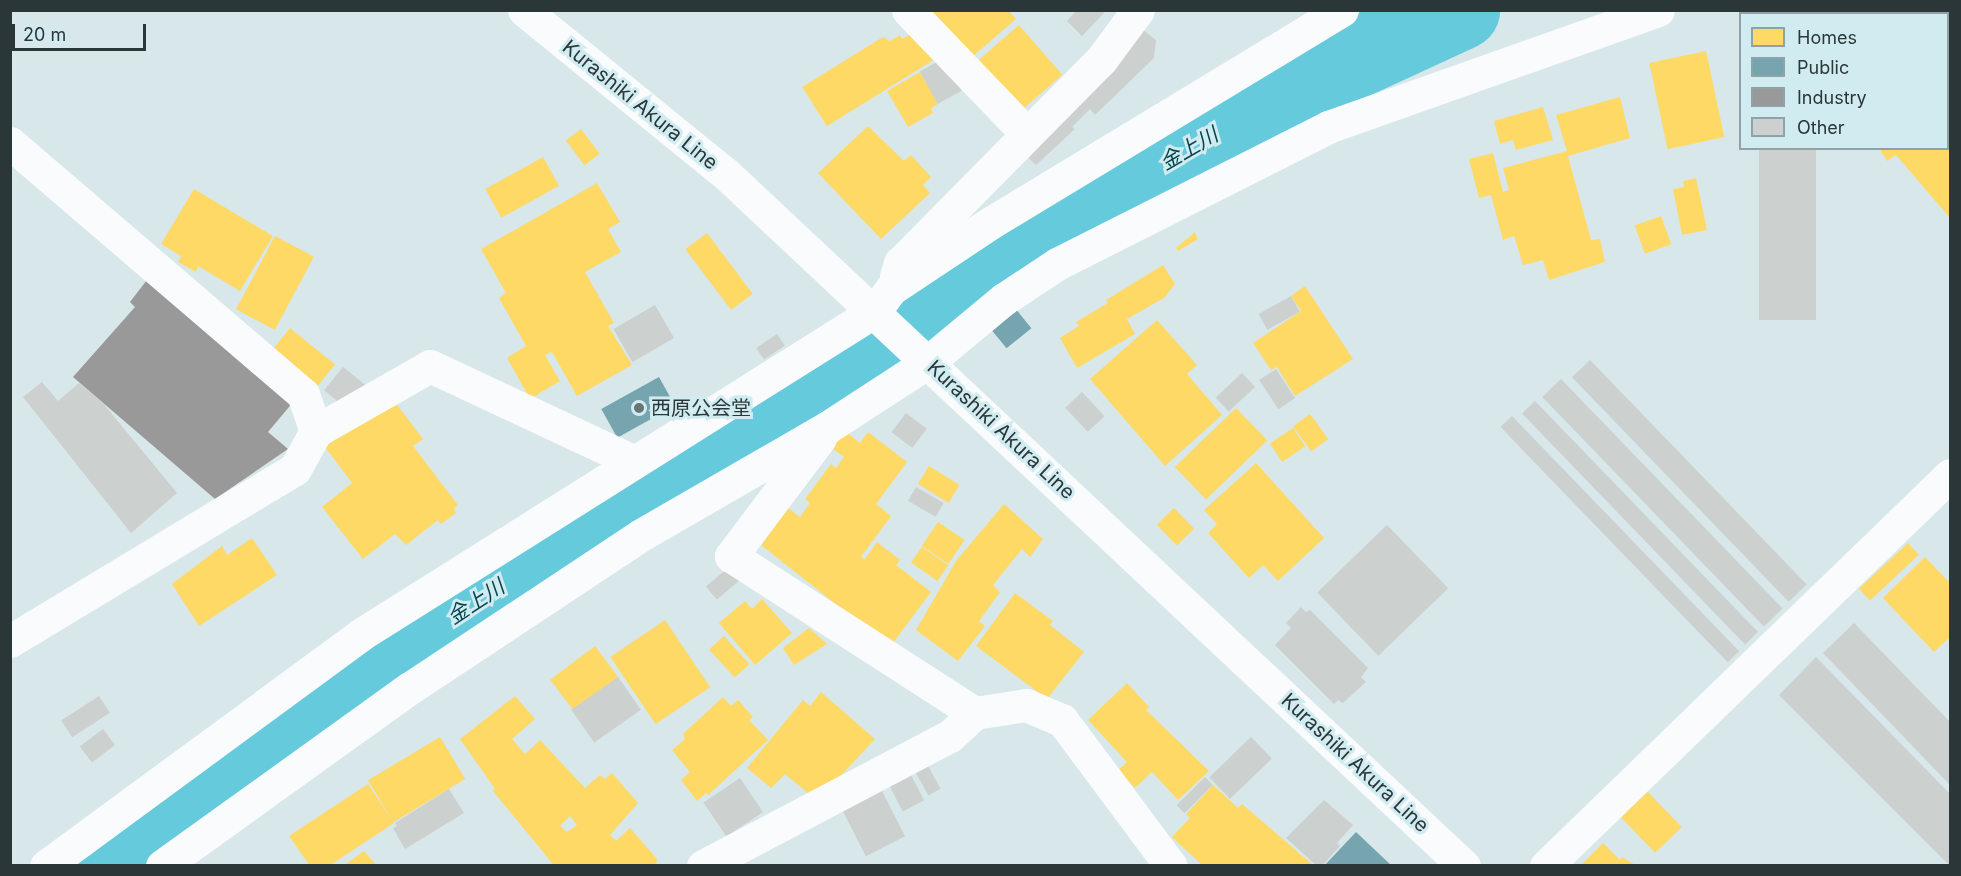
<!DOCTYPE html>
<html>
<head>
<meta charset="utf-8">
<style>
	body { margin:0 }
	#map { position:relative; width:1961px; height:876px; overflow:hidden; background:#d8e7ea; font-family:Inter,"Noto Sans JP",sans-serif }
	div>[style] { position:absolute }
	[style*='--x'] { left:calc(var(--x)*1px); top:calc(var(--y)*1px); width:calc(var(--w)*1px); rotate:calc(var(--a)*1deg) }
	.homes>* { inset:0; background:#ffd966; transform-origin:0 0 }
	.public>* { inset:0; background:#76a5af; transform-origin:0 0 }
	.industry>* { inset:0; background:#999 }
	.river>* { height:80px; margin:-40px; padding:0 40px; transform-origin:40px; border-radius:40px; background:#64cadc }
	.building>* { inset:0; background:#ccd0ce; transform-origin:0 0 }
	.minor>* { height:33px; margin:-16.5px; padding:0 16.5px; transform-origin:16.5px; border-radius:16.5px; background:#f9fbfc }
	.primary>* { height:33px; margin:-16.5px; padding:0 16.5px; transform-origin:16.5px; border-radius:16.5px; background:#f9fbfc }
	.dots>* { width:16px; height:16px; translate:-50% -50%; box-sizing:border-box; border:3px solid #d1ecf1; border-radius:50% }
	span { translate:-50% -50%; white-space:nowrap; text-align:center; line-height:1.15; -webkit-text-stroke:6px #d1ecf1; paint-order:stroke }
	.street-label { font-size:20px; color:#2b3638 }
	.poi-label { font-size:20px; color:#2b3638 }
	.left { translate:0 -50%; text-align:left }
	.water-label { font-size:21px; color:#06444e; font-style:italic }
	.frame { position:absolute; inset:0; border:12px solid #2b3638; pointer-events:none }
	.legend { position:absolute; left:1739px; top:12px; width:210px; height:138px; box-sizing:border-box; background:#d1ecf1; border:2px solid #8fa3a7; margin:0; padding:8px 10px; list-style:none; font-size:18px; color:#2b3638 }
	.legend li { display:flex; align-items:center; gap:12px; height:30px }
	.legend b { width:30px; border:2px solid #8fa3a7 }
	.scale { position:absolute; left:12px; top:24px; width:134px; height:27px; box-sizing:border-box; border:3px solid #2b3638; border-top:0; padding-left:8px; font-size:18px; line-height:21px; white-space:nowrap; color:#2b3638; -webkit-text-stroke:4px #d1ecf1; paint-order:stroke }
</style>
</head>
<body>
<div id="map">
	<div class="homes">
		<div style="clip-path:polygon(927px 10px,1008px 10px,1016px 19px,972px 57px)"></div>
		<div style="left:1019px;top:25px;width:66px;height:56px;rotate:49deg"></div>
		<div style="clip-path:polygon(916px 31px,940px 56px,827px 126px,802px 87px,883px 37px,890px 41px,900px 35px,902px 39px)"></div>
		<div style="left:1706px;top:51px;width:88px;height:58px;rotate:78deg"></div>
		<div style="clip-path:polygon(1948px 60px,1950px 67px,1948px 88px)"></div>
		<div style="clip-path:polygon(920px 72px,938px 104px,931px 108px,933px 113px,908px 127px,887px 91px)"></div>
		<div style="clip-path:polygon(1620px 97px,1630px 138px,1568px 156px,1591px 240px,1600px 239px,1605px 262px,1549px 280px,1543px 260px,1523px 265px,1514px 236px,1503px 240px,1491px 195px,1479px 198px,1469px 159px,1493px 153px,1503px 192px,1509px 190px,1503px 168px,1567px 151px,1556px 115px)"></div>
		<div style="clip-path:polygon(1543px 107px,1553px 140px,1516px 150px,1513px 140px,1500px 144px,1494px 121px)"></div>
		<div style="clip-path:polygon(868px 126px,904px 161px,911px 155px,931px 177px,923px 185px,930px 193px,881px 239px,818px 173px)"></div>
		<div style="left:581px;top:129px;width:31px;height:19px;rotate:53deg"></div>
		<div style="clip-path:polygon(1950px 137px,1950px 218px,1896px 155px,1887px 161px,1879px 148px,1948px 148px)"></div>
		<div style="left:543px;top:157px;width:33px;height:66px;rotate:61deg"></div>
		<div style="clip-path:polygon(1696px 178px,1707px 230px,1682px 235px,1673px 189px,1684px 187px,1683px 181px)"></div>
		<div style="clip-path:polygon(597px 183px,620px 222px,608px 229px,621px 252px,585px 272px,614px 323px,608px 326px,632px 365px,577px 396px,552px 352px,545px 355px,560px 381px,530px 399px,507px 358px,526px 346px,499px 298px,506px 293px,481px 249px)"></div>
		<div style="clip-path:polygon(194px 189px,273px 236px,240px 291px,198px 266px,196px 272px,178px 262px,181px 256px,161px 244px)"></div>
		<div style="left:1661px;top:216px;width:30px;height:28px;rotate:70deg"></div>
		<div style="clip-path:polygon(1195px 232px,1198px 239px,1178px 251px,1176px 248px)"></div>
		<div style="left:707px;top:233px;width:76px;height:27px;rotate:53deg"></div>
		<div style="left:275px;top:236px;width:44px;height:83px;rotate:28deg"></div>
		<div style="clip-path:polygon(1163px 265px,1175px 284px,1164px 298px,1127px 319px,1135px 334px,1077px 368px,1060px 338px,1079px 326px,1076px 322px,1108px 303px,1106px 300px)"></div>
		<div style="clip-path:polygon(1305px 286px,1353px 359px,1295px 396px,1277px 367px,1271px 370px,1253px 343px,1301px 311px,1291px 296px)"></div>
		<div style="clip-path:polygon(1157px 320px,1197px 365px,1187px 374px,1222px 415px,1165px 466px,1090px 379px)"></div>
		<div style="left:290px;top:328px;width:58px;height:28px;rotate:39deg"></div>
		<div style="clip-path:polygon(391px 397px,423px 439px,413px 446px,458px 505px,454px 508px,456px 513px,441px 524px,438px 520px,406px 545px,395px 534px,363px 559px,322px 507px,352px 483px,325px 447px)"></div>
		<div style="left:1236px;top:408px;width:45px;height:85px;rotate:46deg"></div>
		<div style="left:1310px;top:414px;width:31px;height:21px;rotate:54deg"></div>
		<div style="left:1293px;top:428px;width:22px;height:28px;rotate:56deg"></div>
		<div style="clip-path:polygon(845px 431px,860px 443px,868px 432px,907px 462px,876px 504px,891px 516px,861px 557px,865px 559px,877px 542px,900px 560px,896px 565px,931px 592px,890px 647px,761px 545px,788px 508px,800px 517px,810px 503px,805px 499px,831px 464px,836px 468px,844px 457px,832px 448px)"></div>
		<div style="clip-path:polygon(1256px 463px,1324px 538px,1278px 581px,1263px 565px,1249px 578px,1208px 533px,1217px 524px,1204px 510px)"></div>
		<div style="left:929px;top:466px;width:36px;height:21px;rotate:32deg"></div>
		<div style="clip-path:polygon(1004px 504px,1043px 539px,1030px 557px,1022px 549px,993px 585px,1000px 592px,979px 621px,985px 626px,958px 661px,916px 630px,956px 561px)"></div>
		<div style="left:1174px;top:508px;width:29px;height:24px;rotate:46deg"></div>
		<div style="left:938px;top:522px;width:32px;height:29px;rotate:34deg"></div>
		<div style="clip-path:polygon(252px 538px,277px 575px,199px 626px,172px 584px,222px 546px,227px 555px)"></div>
		<div style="left:1908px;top:543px;width:16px;height:67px;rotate:47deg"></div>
		<div style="left:922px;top:547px;width:32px;height:19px;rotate:35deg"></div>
		<div style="clip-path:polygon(1925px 557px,1950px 583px,1950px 637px,1934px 652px,1883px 598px)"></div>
		<div style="clip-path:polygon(1015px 593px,1053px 621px,1050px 625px,1084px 652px,1047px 699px,976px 646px)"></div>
		<div style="clip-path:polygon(762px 599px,792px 633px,755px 665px,719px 623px,745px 601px,752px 609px)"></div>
		<div style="left:665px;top:620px;width:81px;height:66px;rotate:56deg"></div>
		<div style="clip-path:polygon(809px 628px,827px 644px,794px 665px,783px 648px)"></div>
		<div style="left:724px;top:636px;width:38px;height:20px;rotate:48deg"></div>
		<div style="left:595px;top:646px;width:39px;height:56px;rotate:53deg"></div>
		<div style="clip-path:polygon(1127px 683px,1149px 707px,1146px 710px,1209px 771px,1178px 800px,1152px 772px,1135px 788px,1118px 770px,1127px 762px,1088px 720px)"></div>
		<div style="clip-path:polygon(821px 692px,875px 739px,831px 786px,809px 794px,785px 774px,771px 788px,747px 768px,803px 700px,810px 706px)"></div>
		<div style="clip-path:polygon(evenodd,515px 696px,535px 719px,512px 739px,525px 754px,540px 740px,585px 788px,600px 775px,605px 779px,612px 773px,638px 803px,610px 835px,616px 841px,630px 828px,657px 859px,656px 866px,554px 866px,544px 853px,492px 790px,495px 789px,460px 739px,515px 696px,570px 816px,577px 825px,567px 832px,560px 826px,570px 816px)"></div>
		<div style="clip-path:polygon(723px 697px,731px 706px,738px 700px,753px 717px,749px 720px,768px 740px,708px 795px,706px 793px,697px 801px,681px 780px,690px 772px,672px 750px,685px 739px,683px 734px)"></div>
		<div style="left:440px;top:737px;width:49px;height:84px;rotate:59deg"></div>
		<div style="clip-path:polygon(368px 784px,394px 823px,329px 866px,310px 866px,289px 836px)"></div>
		<div style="clip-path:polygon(1213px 785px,1238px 808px,1242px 804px,1314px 866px,1203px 866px,1172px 837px,1190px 818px,1186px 814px)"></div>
		<div style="left:1647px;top:791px;width:50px;height:37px;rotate:46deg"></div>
		<div style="clip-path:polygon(1603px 843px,1620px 860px,1622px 857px,1637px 866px,1580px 866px)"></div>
		<div style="clip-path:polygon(364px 851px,377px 866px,343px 866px)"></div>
	</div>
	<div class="public">
		<div style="left:1015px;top:308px;width:26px;height:32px;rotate:51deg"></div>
		<div style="left:659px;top:377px;width:33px;height:66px;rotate:61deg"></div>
		<div style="clip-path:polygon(1356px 832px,1392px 866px,1324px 866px)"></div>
	</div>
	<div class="industry">
		<div style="clip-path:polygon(150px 276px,294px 401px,268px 432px,288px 449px,215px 499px,73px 377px,135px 307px,130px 302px)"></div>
	</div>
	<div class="river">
		<div style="--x:933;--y:315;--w:112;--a:-36.3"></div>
		<div style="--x:1023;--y:249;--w:181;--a:-31.2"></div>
		<div style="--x:1178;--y:155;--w:158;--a:-29.7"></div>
		<div style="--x:1315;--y:77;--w:160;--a:-24.8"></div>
		<div style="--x:106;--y:866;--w:356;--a:-36.1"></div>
		<div style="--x:394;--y:656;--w:264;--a:-33.3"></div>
		<div style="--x:615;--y:511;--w:288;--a:-30.2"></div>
	</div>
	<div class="building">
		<div style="clip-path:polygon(1077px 10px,1102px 10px,1104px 13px,1082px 36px,1067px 21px)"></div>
		<div style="clip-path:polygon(1138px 26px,1156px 40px,1154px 58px,1095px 115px,1090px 109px,1072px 127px,1075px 129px,1036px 165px,1023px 152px)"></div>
		<div style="left:946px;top:57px;width:37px;height:30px;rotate:61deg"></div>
		<div style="left:1759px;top:148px;width:57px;height:172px"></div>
		<div style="left:1291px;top:296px;width:18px;height:37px;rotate:61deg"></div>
		<div style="left:655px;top:305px;width:38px;height:48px;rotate:60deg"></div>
		<div style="left:777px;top:334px;width:14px;height:25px;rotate:56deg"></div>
		<div style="left:1590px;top:360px;width:312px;height:25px;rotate:46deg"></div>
		<div style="left:343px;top:367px;width:28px;height:30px;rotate:39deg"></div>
		<div style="left:1276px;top:369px;width:35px;height:20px;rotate:57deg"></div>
		<div style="left:1242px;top:373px;width:19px;height:36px;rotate:47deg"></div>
		<div style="left:1561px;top:379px;width:319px;height:26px;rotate:46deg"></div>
		<div style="clip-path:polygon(42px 382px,58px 401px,79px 383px,102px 402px,177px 493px,131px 533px,23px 397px)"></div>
		<div style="left:1082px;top:392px;width:33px;height:23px;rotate:47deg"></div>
		<div style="left:1535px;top:401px;width:321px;height:18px;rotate:46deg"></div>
		<div style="left:906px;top:413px;width:26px;height:24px;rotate:37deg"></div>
		<div style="left:1512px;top:416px;width:327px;height:16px;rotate:46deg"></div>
		<div style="left:916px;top:487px;width:32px;height:16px;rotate:30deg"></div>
		<div style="left:1387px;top:525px;width:88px;height:97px;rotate:46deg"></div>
		<div style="left:735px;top:562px;width:17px;height:38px;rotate:50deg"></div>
		<div style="clip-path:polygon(1301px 607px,1306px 612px,1310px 610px,1368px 668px,1361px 677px,1366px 682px,1343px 703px,1338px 700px,1334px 704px,1275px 645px,1291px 628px,1286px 623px)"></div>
		<div style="clip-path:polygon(1854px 623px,1950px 722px,1950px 785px,1823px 653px)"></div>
		<div style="clip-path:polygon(1816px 657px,1950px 794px,1950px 866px,1779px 695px)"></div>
		<div style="left:618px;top:677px;width:40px;height:57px;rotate:55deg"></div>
		<div style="left:99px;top:696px;width:20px;height:45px;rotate:57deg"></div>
		<div style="left:103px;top:729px;width:20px;height:29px;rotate:53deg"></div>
		<div style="left:1251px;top:737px;width:30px;height:58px;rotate:46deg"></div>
		<div style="left:928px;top:766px;width:26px;height:14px;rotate:61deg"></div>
		<div style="left:910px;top:773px;width:31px;height:24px;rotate:63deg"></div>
		<div style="left:1205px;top:777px;width:11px;height:40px;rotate:45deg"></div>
		<div style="left:740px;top:778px;width:41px;height:44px;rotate:56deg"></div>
		<div style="clip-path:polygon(449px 789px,464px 813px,405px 849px,393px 828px,397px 826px,395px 823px)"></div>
		<div style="left:881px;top:789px;width:53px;height:44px;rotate:63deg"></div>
		<div style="clip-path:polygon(1324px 800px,1353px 825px,1337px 843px,1340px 846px,1322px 866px,1317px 866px,1286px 838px)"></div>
	</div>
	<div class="minor">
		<div style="--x:908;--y:10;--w:172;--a:46.2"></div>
		<div style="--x:1853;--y:10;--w:11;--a:22"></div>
		<div style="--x:1948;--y:35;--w:2;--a:0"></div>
		<div style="--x:10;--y:143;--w:386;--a:40.6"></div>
		<div style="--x:303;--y:394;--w:39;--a:71"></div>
		<div style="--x:316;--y:431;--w:43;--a:118.9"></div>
		<div style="--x:295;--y:469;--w:333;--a:148.9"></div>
		<div style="--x:896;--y:276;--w:14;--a:-73"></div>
		<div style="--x:900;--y:263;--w:286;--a:-45.3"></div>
		<div style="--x:1101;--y:60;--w:62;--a:-53.5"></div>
		<div style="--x:316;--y:431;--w:131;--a:-29.7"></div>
		<div style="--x:430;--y:366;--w:226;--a:25.1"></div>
		<div style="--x:820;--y:438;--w:148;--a:127"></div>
		<div style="--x:731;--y:556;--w:290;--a:32.8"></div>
		<div style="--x:46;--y:866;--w:390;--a:-36.3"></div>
		<div style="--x:360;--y:635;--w:608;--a:-32.18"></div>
		<div style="--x:875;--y:311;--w:27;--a:-54"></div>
		<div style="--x:891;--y:289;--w:121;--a:-33.6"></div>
		<div style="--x:992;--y:222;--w:409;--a:-31.2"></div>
		<div style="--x:162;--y:866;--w:305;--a:-35.7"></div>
		<div style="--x:410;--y:688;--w:277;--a:-33.5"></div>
		<div style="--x:641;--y:535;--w:216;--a:-30"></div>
		<div style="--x:828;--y:427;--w:119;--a:-33"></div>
		<div style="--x:928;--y:362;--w:99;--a:-39.7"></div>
		<div style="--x:1004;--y:299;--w:64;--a:-33.4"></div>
		<div style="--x:1057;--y:264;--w:304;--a:-26.8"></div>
		<div style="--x:1328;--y:127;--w:350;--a:-19.5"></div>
		<div style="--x:703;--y:866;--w:279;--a:-27.8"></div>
		<div style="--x:950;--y:736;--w:34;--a:-43"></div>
		<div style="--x:975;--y:713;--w:52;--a:-8.9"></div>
		<div style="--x:1026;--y:705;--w:39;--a:23"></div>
		<div style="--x:1062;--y:720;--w:182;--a:53.3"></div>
		<div style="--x:1546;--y:866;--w:562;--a:-44.06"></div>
	</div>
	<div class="primary">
		<div style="--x:524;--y:10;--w:260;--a:39.1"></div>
		<div style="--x:726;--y:174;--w:1012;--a:43.16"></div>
	</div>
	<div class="dots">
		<div style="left:639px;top:408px;background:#687476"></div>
	</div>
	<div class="street-label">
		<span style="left:640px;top:105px;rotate:39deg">Kurashiki Akura Line</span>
		<span style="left:1001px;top:430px;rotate:43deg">Kurashiki Akura Line</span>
		<span style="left:1355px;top:763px;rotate:43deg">Kurashiki Akura Line</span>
	</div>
	<div class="poi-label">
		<span class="left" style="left:651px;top:408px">西原公会堂</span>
	</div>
	<div class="water-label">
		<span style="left:1189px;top:149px;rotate:-30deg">金上川</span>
		<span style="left:476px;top:602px;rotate:-33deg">金上川</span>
	</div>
	<div class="frame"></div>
	<ul class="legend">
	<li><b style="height:16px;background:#ffd966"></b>Homes</li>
	<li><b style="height:16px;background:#76a5af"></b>Public</li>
	<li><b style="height:16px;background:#999"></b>Industry</li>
	<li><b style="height:16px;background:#ccd0ce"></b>Other</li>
	</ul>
	<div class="scale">20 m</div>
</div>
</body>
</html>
